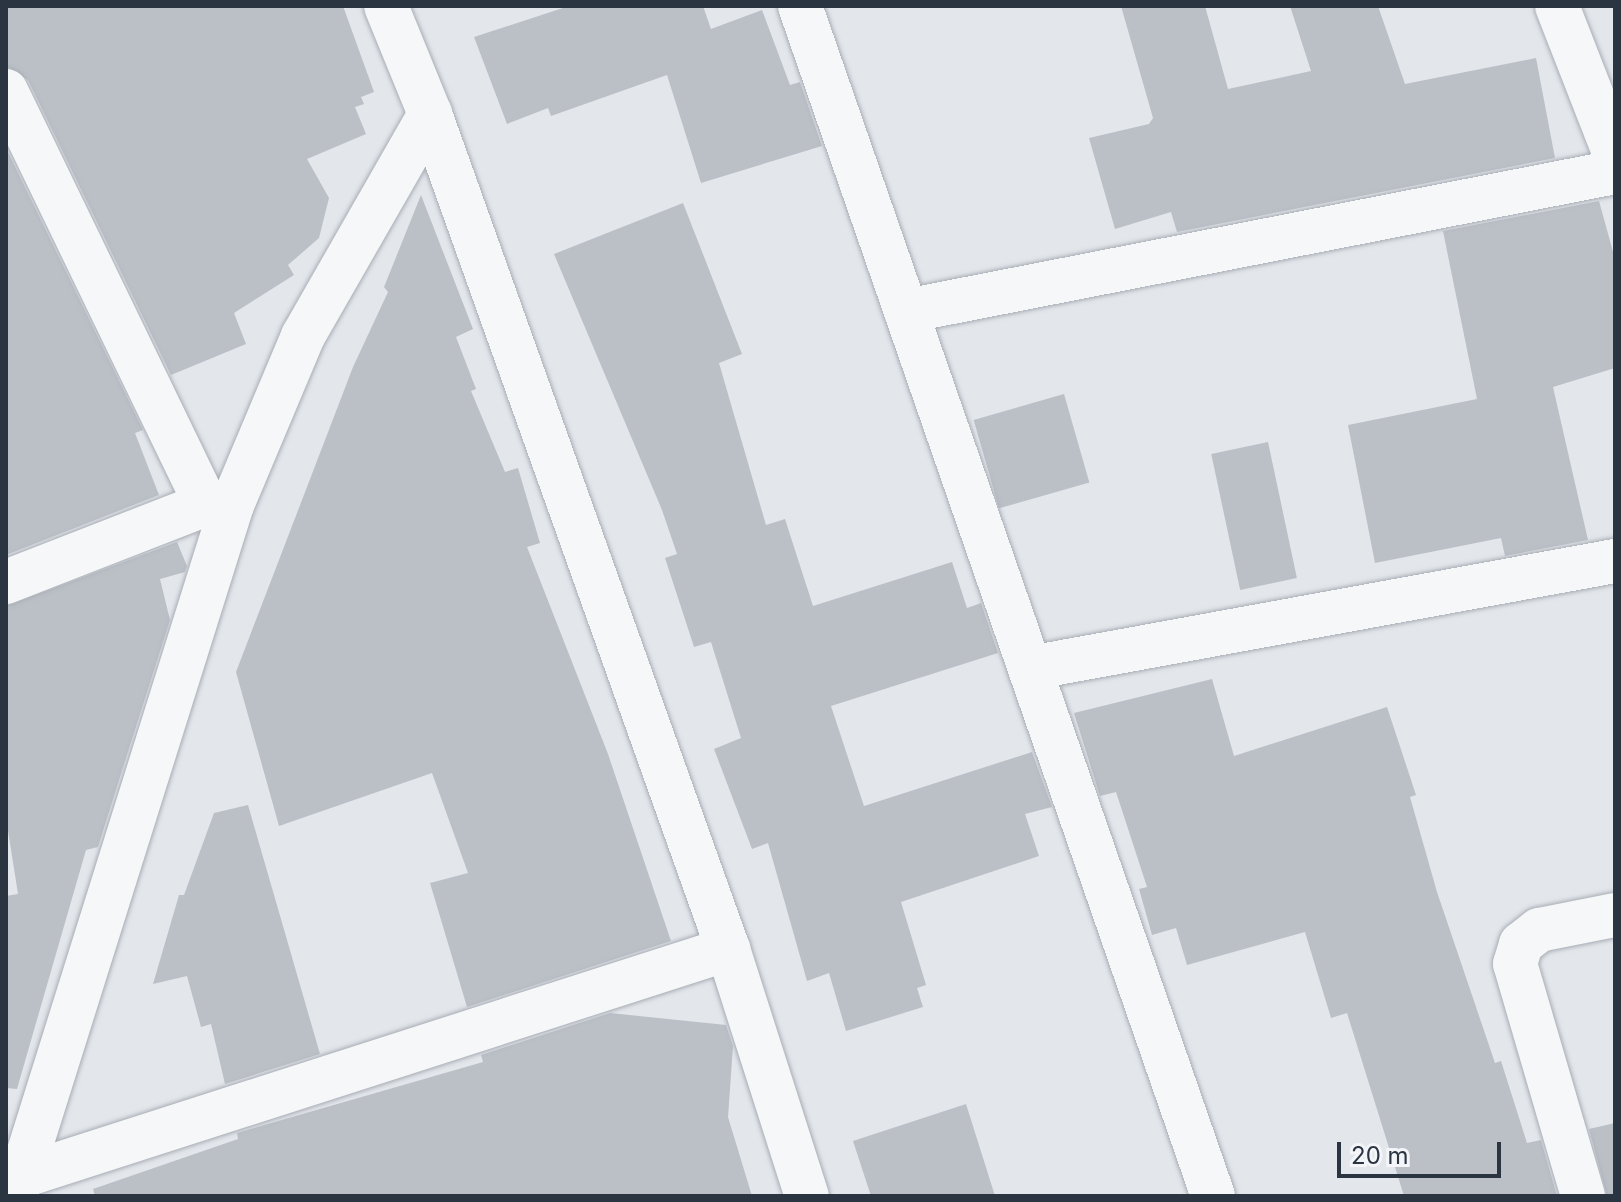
<!DOCTYPE html>
<html>
<head>
<meta charset="utf-8">
<style>
	body { margin:0 }
	#map { position:relative; width:1621px; height:1202px; overflow:hidden; background:#e3e6eb; font-family:Inter,sans-serif }
	div>[style] { position:absolute }
	[style*='--x'] { left:calc(var(--x)*1px); top:calc(var(--y)*1px); width:calc(var(--w)*1px); rotate:calc(var(--a)*1deg) }
	.building>* { inset:0; background:#bbc0c7; transform-origin:0 0 }
	.roads { filter:drop-shadow(0 0 2px #a8adb5) drop-shadow(0 0 2px #a8adb5) }
	.minor>* { height:44px; margin:-22px; padding:0 22px; transform-origin:22px; border-radius:22px; background:#f6f7f9 }
	span { translate:-50% -50%; white-space:nowrap; text-align:center; line-height:1.15; -webkit-text-stroke:8px #f3f5f8; paint-order:stroke }
	.frame { position:absolute; inset:0; border:8px solid #2b3542; pointer-events:none }
	.scale { position:absolute; left:1337px; top:1142px; width:164px; height:36px; box-sizing:border-box; border:4px solid #2b3542; border-top:0; padding-left:10px; font-size:24px; line-height:28px; white-space:nowrap; color:#2b3542; -webkit-text-stroke:6px #f3f5f8; paint-order:stroke }
</style>
</head>
<body>
<div id="map">
	<div class="building">
		<div style="clip-path:polygon(6px 6px,343px 6px,374px 92px,361px 97px,364px 104px,355px 107px,366px 134px,307px 159px,329px 198px,319px 238px,288px 265px,294px 275px,234px 313px,246px 344px,171px 375px,28px 80px,6px 66px)"></div>
		<div style="clip-path:polygon(569px 6px,703px 6px,711px 29px,762px 10px,790px 85px,800px 82px,822px 146px,701px 183px,667px 75px,551px 116px,548px 108px,507px 124px,474px 37px)"></div>
		<div style="clip-path:polygon(1121px 6px,1205px 6px,1228px 89px,1311px 71px,1290px 6px,1378px 6px,1405px 84px,1536px 58px,1555px 158px,1177px 232px,1171px 212px,1115px 229px,1089px 138px,1149px 124px,1153px 118px)"></div>
		<div style="clip-path:polygon(6px 148px,143px 430px,135px 433px,159px 495px,6px 555px)"></div>
		<div style="clip-path:polygon(421px 195px,473px 329px,456px 337px,476px 389px,471px 391px,505px 472px,518px 468px,540px 543px,527px 547px,608px 754px,671px 941px,467px 1007px,430px 883px,468px 873px,432px 773px,279px 826px,236px 672px,353px 367px,388px 292px,384px 287px)"></div>
		<div style="clip-path:polygon(1599px 201px,1615px 259px,1615px 368px,1553px 387px,1588px 540px,1505px 556px,1501px 538px,1375px 563px,1348px 425px,1477px 399px,1443px 231px)"></div>
		<div style="clip-path:polygon(683px 203px,742px 354px,719px 363px,766px 525px,785px 519px,813px 606px,952px 562px,967px 608px,981px 603px,998px 653px,831px 706px,864px 806px,1032px 752px,1052px 807px,1025px 814px,1039px 856px,901px 902px,926px 985px,917px 988px,923px 1007px,846px 1031px,829px 973px,807px 981px,768px 843px,752px 849px,714px 749px,741px 738px,711px 642px,694px 647px,665px 558px,677px 554px,662px 510px,554px 254px)"></div>
		<div style="left:1064px;top:394px;width:92px;height:94px;rotate:74deg"></div>
		<div style="left:1268px;top:442px;width:139px;height:58px;rotate:78deg"></div>
		<div style="clip-path:polygon(177px 542px,187px 566px,185px 572px,160px 579px,170px 620px,120px 777px,98px 847px,86px 850px,17px 1089px,6px 1088px,6px 896px,18px 894px,6px 818px,6px 606px)"></div>
		<div style="clip-path:polygon(1212px 679px,1234px 756px,1387px 707px,1416px 795px,1410px 797px,1437px 892px,1495px 1063px,1501px 1061px,1527px 1143px,1541px 1140px,1557px 1196px,1404px 1196px,1347px 1013px,1331px 1018px,1305px 932px,1187px 965px,1176px 928px,1152px 935px,1139px 889px,1147px 887px,1116px 792px,1100px 796px,1074px 713px)"></div>
		<div style="clip-path:polygon(248px 805px,320px 1054px,225px 1084px,211px 1024px,201px 1027px,187px 976px,153px 984px,179px 895px,184px 895px,214px 813px)"></div>
		<div style="clip-path:polygon(610px 1013px,726px 1025px,733px 1046px,728px 1117px,752px 1196px,95px 1196px,93px 1189px,238px 1139px,237px 1133px,483px 1062px,481px 1055px)"></div>
		<div style="clip-path:polygon(966px 1104px,995px 1196px,871px 1196px,853px 1141px)"></div>
		<div style="clip-path:polygon(1615px 1123px,1615px 1196px,1607px 1196px,1589px 1129px)"></div>
	</div>
	<div class="roads">
		<div class="minor">
			<div style="--x:386;--y:6;--w:117;--a:67.8"></div>
			<div style="--x:430;--y:114;--w:887;--a:70.36"></div>
			<div style="--x:728;--y:949;--w:259;--a:72.3"></div>
			<div style="--x:800;--y:6;--w:1260;--a:70.86"></div>
			<div style="--x:1557;--y:6;--w:160;--a:68.7"></div>
			<div style="--x:6;--y:91;--w:459;--a:64.2"></div>
			<div style="--x:906;--y:311;--w:722;--a:-11.09"></div>
			<div style="--x:6;--y:582;--w:215;--a:-21.3"></div>
			<div style="--x:206;--y:504;--w:26;--a:2"></div>
			<div style="--x:1030;--y:668;--w:595;--a:-10.37"></div>
			<div style="--x:22;--y:1176;--w:742;--a:-17.82"></div>
			<div style="--x:15;--y:1196;--w:724;--a:-72.57"></div>
			<div style="--x:232;--y:505;--w:183;--a:-67.2"></div>
			<div style="--x:303;--y:336;--w:256;--a:-60.2"></div>
			<div style="--x:1583;--y:1196;--w:242;--a:-106.3"></div>
			<div style="--x:1515;--y:964;--w:21;--a:-73"></div>
			<div style="--x:1521;--y:944;--w:23;--a:-38"></div>
			<div style="--x:1539;--y:930;--w:77;--a:-11.2"></div>
		</div>
	</div>
	<div class="frame"></div>
	<div class="scale">20 m</div>
</div>
</body>
</html>
